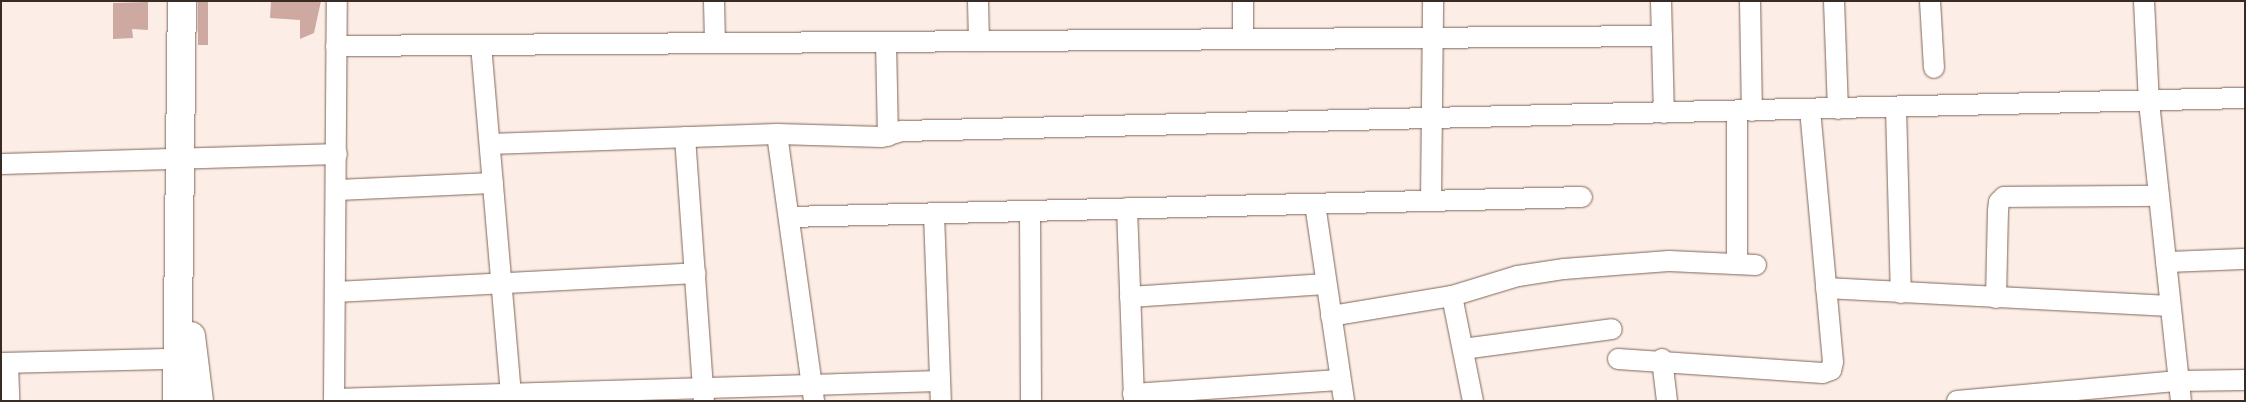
<!DOCTYPE html>
<html>
<head>
<meta charset="utf-8">
<style>
	body { margin:0 }
	#map { position:relative; width:2246px; height:402px; overflow:hidden; background:#fceee7; font-family:"Source Sans 3",sans-serif }
	div>[style] { position:absolute }
	[style*='--x'] { left:calc(var(--x)*1px); top:calc(var(--y)*1px); width:calc(var(--w)*1px); rotate:calc(var(--a)*1deg) }
	.building>* { inset:0; background:#cda9a2; transform-origin:0 0 }
	.roads { filter:drop-shadow(0 0 1px #826656) drop-shadow(0 0 1px #826656) }
	.street>* { height:20px; margin:-10px; padding:0 10px; transform-origin:10px; border-radius:10px; background:#fff }
	.primary>* { height:28px; margin:-14px; padding:0 14px; transform-origin:14px; border-radius:14px; background:#fff }
	span { translate:-50% -50%; white-space:nowrap; text-align:center; line-height:1.15; -webkit-text-stroke:4px #fff; paint-order:stroke }
	.frame { position:absolute; inset:0; border:2px solid #382b24; pointer-events:none }
</style>
</head>
<body>
<div id="map">
	<div class="building">
		<div style="left:208px;top:1px;width:44px;height:10px;rotate:90deg"></div>
		<div style="clip-path:polygon(271px 1px,321px 1px,314px 33px,300px 39px,300px 20px,270px 18px)"></div>
		<div style="clip-path:polygon(148px 2px,148px 30px,132px 29px,133px 38px,113px 39px,113px 3px)"></div>
	</div>
	<div class="roads">
		<div class="street">
			<div style="--x:714;--y:1;--w:42;--a:88.6"></div>
			<div style="--x:978;--y:1;--w:40;--a:88.6"></div>
			<div style="--x:1243;--y:1;--w:38;--a:90"></div>
			<div style="--x:1661;--y:1;--w:112;--a:88.5"></div>
			<div style="--x:1750;--y:1;--w:110;--a:89"></div>
			<div style="--x:1834;--y:1;--w:108;--a:87.9"></div>
			<div style="--x:1930;--y:1;--w:67;--a:86.6"></div>
			<div style="--x:2144;--y:1;--w:101;--a:87.2"></div>
			<div style="--x:2149;--y:102;--w:301;--a:83.9"></div>
			<div style="--x:886;--y:42;--w:94;--a:88.8"></div>
			<div style="--x:481;--y:45;--w:350;--a:85.1"></div>
			<div style="--x:336;--y:46;--w:1326;--a:-0.43"></div>
			<div style="--x:1896;--y:107;--w:186;--a:88.5"></div>
			<div style="--x:1737;--y:111;--w:153;--a:90"></div>
			<div style="--x:777;--y:134;--w:270;--a:82.1"></div>
			<div style="--x:685;--y:137;--w:265;--a:85.9"></div>
			<div style="--x:490;--y:144;--w:287;--a:-2"></div>
			<div style="--x:777;--y:134;--w:105;--a:1.6"></div>
			<div style="--x:882;--y:137;--w:21;--a:-17"></div>
			<div style="--x:902;--y:131;--w:1343;--a:-1.41"></div>
			<div style="--x:1;--y:164;--w:336;--a:-1.7"></div>
			<div style="--x:337;--y:190;--w:156;--a:-2.6"></div>
			<div style="--x:1431;--y:201;--w:200;--a:-89.4"></div>
			<div style="--x:1315;--y:204;--w:199;--a:81.6"></div>
			<div style="--x:1127;--y:208;--w:193;--a:87.9"></div>
			<div style="--x:1030;--y:211;--w:190;--a:89.7"></div>
			<div style="--x:934;--y:214;--w:187;--a:87.9"></div>
			<div style="--x:789;--y:217;--w:793;--a:-1.44"></div>
			<div style="--x:2166;--y:262;--w:79;--a:-2.2"></div>
			<div style="--x:1826;--y:288;--w:344;--a:3"></div>
			<div style="--x:336;--y:292;--w:360;--a:-3"></div>
			<div style="--x:1452;--y:296;--w:107;--a:78.7"></div>
			<div style="--x:1130;--y:297;--w:196;--a:-3.8"></div>
			<div style="--x:1996;--y:298;--w:87;--a:-88.7"></div>
			<div style="--x:1998;--y:211;--w:9;--a:-84"></div>
			<div style="--x:1999;--y:202;--w:7;--a:-45"></div>
			<div style="--x:2004;--y:197;--w:155;--a:-0.4"></div>
			<div style="--x:1331;--y:316;--w:123;--a:-9.4"></div>
			<div style="--x:1452;--y:296;--w:69;--a:-16.9"></div>
			<div style="--x:1518;--y:276;--w:47;--a:-8.7"></div>
			<div style="--x:1564;--y:269;--w:105;--a:-4.4"></div>
			<div style="--x:1669;--y:261;--w:87;--a:2.6"></div>
			<div style="--x:1463;--y:349;--w:150;--a:-7.6"></div>
			<div style="--x:1618;--y:359;--w:205;--a:3.9"></div>
			<div style="--x:1823;--y:373;--w:9;--a:-21"></div>
			<div style="--x:1831;--y:370;--w:8;--a:-76"></div>
			<div style="--x:1833;--y:362;--w:254;--a:-95.2"></div>
			<div style="--x:1662;--y:359;--w:42;--a:83.2"></div>
			<div style="--x:1;--y:363;--w:165;--a:-1.4"></div>
			<div style="--x:8;--y:363;--w:38;--a:88"></div>
			<div style="--x:1133;--y:394;--w:206;--a:-3.9"></div>
			<div style="--x:334;--y:399;--w:605;--a:-1.7"></div>
			<div style="--x:334;--y:401;--w:400;--a:-89.6"></div>
			<div style="--x:1957;--y:401;--w:222;--a:-5.2"></div>
			<div style="--x:2178;--y:381;--w:67;--a:-0.9"></div>
		</div>
		<div class="primary">
			<div style="--x:191;--y:336;--w:65;--a:83"></div>
			<div style="--x:177;--y:401;--w:400;--a:-89.3"></div>
		</div>
	</div>
	<div class="frame"></div>
</div>
</body>
</html>
